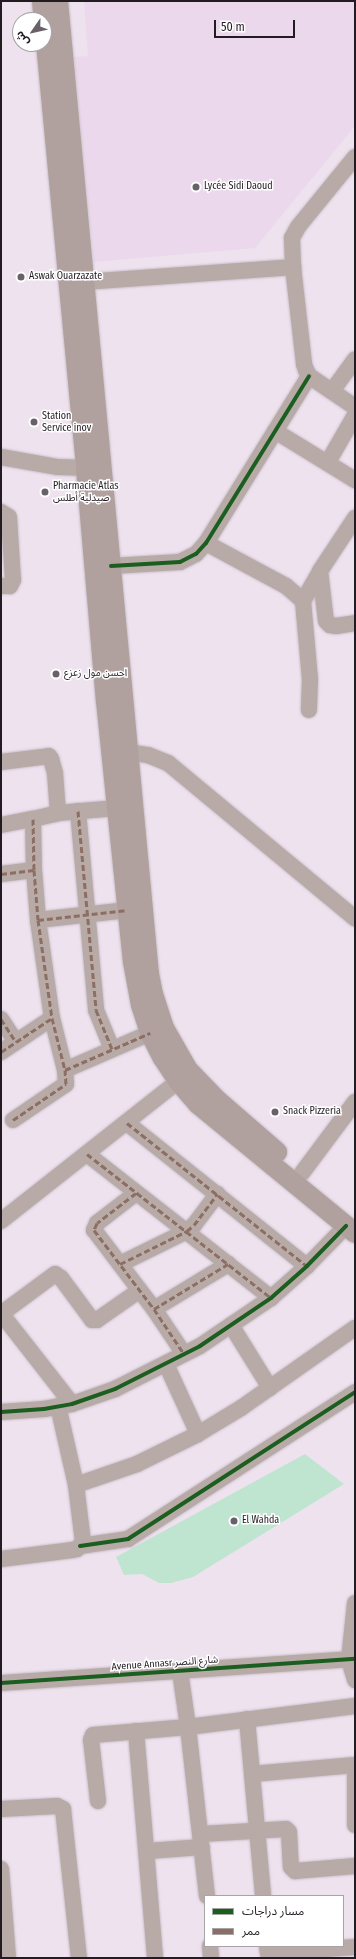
<!DOCTYPE html>
<html>
<head>
<meta charset="utf-8">
<style>
	body { margin:0 }
	#map { position:relative; width:356px; height:1959px; overflow:hidden; background:#eee2ee; font-family:"Fira Sans Condensed","Noto Sans Arabic",sans-serif }
	div>[style] { position:absolute }
	[style*='--x'] { left:calc(var(--x)*1px); top:calc(var(--y)*1px); width:calc(var(--w)*1px); rotate:calc(var(--a)*1deg) }
	.built>* { inset:0; background:#ebd8ec }
	.green>* { inset:0; background:#bfe5d1 }
	.roads { filter:drop-shadow(0 0 1px #c8bfc8) drop-shadow(0 0 1px #c8bfc8) }
	.minor>* { height:16px; margin:-8px; padding:0 8px; transform-origin:8px; border-radius:8px; background:#b8aaa7 }
	.major>* { height:20px; margin:-10px; padding:0 10px; transform-origin:10px; border-radius:10px; background:#b1a19e }
	.quiet>* { height:3px; margin-top:-1.5px; transform-origin:0; background:repeating-linear-gradient(90deg,#8d6e63 0 6px,transparent 0 9px) }
	.cycleway>* { height:4px; margin:-2px; padding:0 2px; transform-origin:2px; border-radius:2px; background:#1b5e20 }
	.dots>* { width:11px; height:11px; translate:-50% -50%; box-sizing:border-box; border:2px solid #fff; border-radius:50% }
	span { translate:-50% -50%; white-space:nowrap; text-align:center; line-height:1.15; -webkit-text-stroke:3px #fff; paint-order:stroke }
	.poi-label { font-size:10px; color:#221b22 }
	.left { translate:0 -50%; text-align:left }
	.street-label { font-size:10px; color:#221b22 }
	.frame { position:absolute; inset:0; border:2px solid #221b22; pointer-events:none }
	.legend { position:absolute; left:204px; top:1895px; width:140px; height:52px; box-sizing:border-box; background:#fff; border:1px solid #a7a4a7; margin:0; padding:5px 7px; list-style:none; font-size:12px; color:#221b22 }
	.legend li { display:flex; align-items:center; gap:8px; height:20px }
	.legend b { width:20px; border:1px solid #a7a4a7 }
	.north { position:absolute; left:12px; top:12px; width:40px; height:40px; box-sizing:border-box; background:#fff; border:1px solid #a7a4a7; border-radius:50%; rotate:236deg; font-size:11px; font-weight:700; line-height:16px; text-align:center; color:#221b22 }
	.north::after { content:''; display:block; margin:auto; width:14px; height:18px; background:#696169; clip-path:polygon(50% 0,100% 100%,50% 72%,0 100%) }
	.scale { position:absolute; left:214px; top:20px; width:81px; height:18px; box-sizing:border-box; border:2px solid #221b22; border-top:0; padding-left:5px; font-size:12px; line-height:14px; white-space:nowrap; color:#221b22; -webkit-text-stroke:3px #fff; paint-order:stroke }
</style>
</head>
<body>
<div id="map">
	<div class="built">
		<div style="clip-path:polygon(84px 1px,355px 1px,355px 126px,255px 248px,94px 262px,74px 57px,88px 56px)"></div>
	</div>
	<div class="green">
		<div style="clip-path:polygon(305px 1454px,344px 1484px,193px 1577px,171px 1583px,159px 1583px,142px 1574px,124px 1575px,116px 1557px)"></div>
	</div>
	<div class="roads">
		<div class="minor">
			<div style="--x:355;--y:157;--w:90;--a:129.2"></div>
			<div style="--x:298;--y:227;--w:13;--a:119"></div>
			<div style="--x:292;--y:238;--w:29;--a:88"></div>
			<div style="--x:293;--y:267;--w:98;--a:83.5"></div>
			<div style="--x:304;--y:364;--w:6;--a:72"></div>
			<div style="--x:306;--y:370;--w:7;--a:63"></div>
			<div style="--x:309;--y:376;--w:55;--a:34"></div>
			<div style="--x:85;--y:282;--w:209;--a:-4.1"></div>
			<div style="--x:332;--y:391;--w:39;--a:-54"></div>
			<div style="--x:275;--y:431;--w:94;--a:31.5"></div>
			<div style="--x:1;--y:457;--w:58;--a:10"></div>
			<div style="--x:58;--y:467;--w:38;--a:2"></div>
			<div style="--x:328;--y:462;--w:54;--a:-60.1"></div>
			<div style="--x:1;--y:512;--w:9;--a:32"></div>
			<div style="--x:9;--y:517;--w:63;--a:86.4"></div>
			<div style="--x:13;--y:580;--w:7;--a:117"></div>
			<div style="--x:10;--y:586;--w:9;--a:180"></div>
			<div style="--x:206;--y:543;--w:91;--a:28.3"></div>
			<div style="--x:286;--y:586;--w:23;--a:41"></div>
			<div style="--x:303;--y:601;--w:78;--a:84.9"></div>
			<div style="--x:310;--y:679;--w:31;--a:92"></div>
			<div style="--x:111;--y:566;--w:69;--a:-3.3"></div>
			<div style="--x:180;--y:562;--w:18;--a:-27"></div>
			<div style="--x:196;--y:554;--w:15;--a:-48"></div>
			<div style="--x:206;--y:543;--w:196;--a:-58.3"></div>
			<div style="--x:320;--y:571;--w:50;--a:83.2"></div>
			<div style="--x:326;--y:621;--w:6;--a:45"></div>
			<div style="--x:330;--y:625;--w:6;--a:9"></div>
			<div style="--x:336;--y:626;--w:19;--a:-9"></div>
			<div style="--x:303;--y:601;--w:34;--a:-60"></div>
			<div style="--x:320;--y:571;--w:64;--a:-56.6"></div>
			<div style="--x:128;--y:752;--w:20;--a:9"></div>
			<div style="--x:148;--y:755;--w:22;--a:22"></div>
			<div style="--x:168;--y:763;--w:243;--a:39.7"></div>
			<div style="--x:1;--y:762;--w:48;--a:-7.1"></div>
			<div style="--x:49;--y:756;--w:4;--a:56"></div>
			<div style="--x:51;--y:759;--w:15;--a:74"></div>
			<div style="--x:55;--y:773;--w:40;--a:85.7"></div>
			<div style="--x:78;--y:811;--w:200;--a:84.8"></div>
			<div style="--x:96;--y:1010;--w:42;--a:67.7"></div>
			<div style="--x:33;--y:819;--w:51;--a:88.9"></div>
			<div style="--x:34;--y:870;--w:50;--a:85.4"></div>
			<div style="--x:38;--y:920;--w:99;--a:81.9"></div>
			<div style="--x:1;--y:825;--w:33;--a:-11"></div>
			<div style="--x:33;--y:819;--w:26;--a:-13"></div>
			<div style="--x:58;--y:813;--w:59;--a:-4.8"></div>
			<div style="--x:1;--y:874;--w:33;--a:-7"></div>
			<div style="--x:38;--y:920;--w:90;--a:-6.4"></div>
			<div style="--x:1;--y:1019;--w:27;--a:57"></div>
			<div style="--x:1;--y:1052;--w:61;--a:-33.7"></div>
			<div style="--x:52;--y:1018;--w:54;--a:76"></div>
			<div style="--x:65;--y:1070;--w:93;--a:-23.5"></div>
			<div style="--x:13;--y:1120;--w:64;--a:-34.2"></div>
			<div style="--x:66;--y:1084;--w:14;--a:-94"></div>
			<div style="--x:127;--y:1123;--w:230;--a:38.5"></div>
			<div style="--x:87;--y:1154;--w:234;--a:38"></div>
			<div style="--x:302;--y:1173;--w:89;--a:-53.3"></div>
			<div style="--x:136;--y:1193;--w:49;--a:142.4"></div>
			<div style="--x:97;--y:1223;--w:8;--a:113"></div>
			<div style="--x:94;--y:1230;--w:99;--a:52.8"></div>
			<div style="--x:154;--y:1309;--w:54;--a:56.3"></div>
			<div style="--x:1;--y:1221;--w:226;--a:-38.3"></div>
			<div style="--x:120;--y:1264;--w:75;--a:-26.2"></div>
			<div style="--x:187;--y:1231;--w:9;--a:-41"></div>
			<div style="--x:194;--y:1225;--w:39;--a:-53"></div>
			<div style="--x:154;--y:1309;--w:87;--a:-31.3"></div>
			<div style="--x:231;--y:1325;--w:74;--a:58.2"></div>
			<div style="--x:166;--y:1364;--w:77;--a:65.4"></div>
			<div style="--x:72;--y:1404;--w:110;--a:-128"></div>
			<div style="--x:4;--y:1317;--w:6;--a:-81"></div>
			<div style="--x:5;--y:1311;--w:62;--a:-36.5"></div>
			<div style="--x:55;--y:1274;--w:7;--a:34"></div>
			<div style="--x:61;--y:1278;--w:52;--a:53.6"></div>
			<div style="--x:92;--y:1320;--w:5;--a:0"></div>
			<div style="--x:97;--y:1320;--w:52;--a:-34.9"></div>
			<div style="--x:1;--y:1412;--w:43;--a:-4"></div>
			<div style="--x:44;--y:1409;--w:28;--a:-10"></div>
			<div style="--x:72;--y:1404;--w:46;--a:-19.2"></div>
			<div style="--x:115;--y:1389;--w:95;--a:-26.8"></div>
			<div style="--x:200;--y:1346;--w:86;--a:-34.1"></div>
			<div style="--x:271;--y:1298;--w:48;--a:-41.6"></div>
			<div style="--x:307;--y:1266;--w:56;--a:-45.7"></div>
			<div style="--x:76;--y:1485;--w:65;--a:-19"></div>
			<div style="--x:137;--y:1464;--w:68;--a:-26.2"></div>
			<div style="--x:198;--y:1434;--w:50;--a:-31.2"></div>
			<div style="--x:241;--y:1408;--w:139;--a:-35.1"></div>
			<div style="--x:80;--y:1546;--w:49;--a:-8.3"></div>
			<div style="--x:128;--y:1539;--w:270;--a:-32.9"></div>
			<div style="--x:1;--y:1559;--w:72;--a:-7.2"></div>
			<div style="--x:72;--y:1550;--w:5;--a:-11"></div>
			<div style="--x:77;--y:1549;--w:9;--a:-49"></div>
			<div style="--x:83;--y:1542;--w:57;--a:-97"></div>
			<div style="--x:76;--y:1485;--w:81;--a:-102.8"></div>
			<div style="--x:355;--y:1603;--w:57;--a:96"></div>
			<div style="--x:349;--y:1660;--w:21;--a:73"></div>
			<div style="--x:180;--y:1671;--w:57;--a:81.9"></div>
			<div style="--x:188;--y:1727;--w:170;--a:83.6"></div>
			<div style="--x:1;--y:1683;--w:355;--a:-3.9"></div>
			<div style="--x:247;--y:1719;--w:178;--a:84.8"></div>
			<div style="--x:136;--y:1731;--w:228;--a:85.2"></div>
			<div style="--x:252;--y:1774;--w:103;--a:-5"></div>
			<div style="--x:355;--y:1776;--w:49;--a:90"></div>
			<div style="--x:98;--y:1801;--w:61;--a:-96.5"></div>
			<div style="--x:91;--y:1740;--w:5;--a:-68"></div>
			<div style="--x:93;--y:1735;--w:95;--a:-4.8"></div>
			<div style="--x:188;--y:1727;--w:168;--a:-7.2"></div>
			<div style="--x:1;--y:1809;--w:56;--a:-3.1"></div>
			<div style="--x:57;--y:1806;--w:7;--a:27"></div>
			<div style="--x:63;--y:1809;--w:150;--a:83.9"></div>
			<div style="--x:201;--y:1834;--w:85;--a:-3.4"></div>
			<div style="--x:286;--y:1829;--w:4;--a:45"></div>
			<div style="--x:289;--y:1832;--w:35;--a:87"></div>
			<div style="--x:291;--y:1867;--w:6;--a:45"></div>
			<div style="--x:295;--y:1871;--w:60;--a:-4.8"></div>
			<div style="--x:148;--y:1851;--w:54;--a:-4.2"></div>
			<div style="--x:1;--y:1869;--w:89;--a:85.5"></div>
			<div style="--x:210;--y:1946;--w:12;--a:85"></div>
			<div style="--x:267;--y:1946;--w:7;--a:82"></div>
			<div style="--x:268;--y:1953;--w:87;--a:-3.9"></div>
		</div>
		<div class="major">
			<div style="--x:42;--y:1;--w:470;--a:84.6"></div>
			<div style="--x:86;--y:469;--w:233;--a:85.1"></div>
			<div style="--x:106;--y:701;--w:262;--a:84.1"></div>
			<div style="--x:133;--y:962;--w:44;--a:79.5"></div>
			<div style="--x:141;--y:1005;--w:29;--a:72"></div>
			<div style="--x:150;--y:1033;--w:28;--a:63"></div>
			<div style="--x:163;--y:1058;--w:27;--a:57"></div>
			<div style="--x:178;--y:1081;--w:30;--a:49"></div>
			<div style="--x:198;--y:1104;--w:203;--a:39.4"></div>
			<div style="--x:58;--y:1;--w:977;--a:84.66"></div>
			<div style="--x:149;--y:974;--w:20;--a:79"></div>
			<div style="--x:153;--y:994;--w:36;--a:72"></div>
			<div style="--x:164;--y:1028;--w:48;--a:60.3"></div>
			<div style="--x:188;--y:1070;--w:40;--a:46"></div>
			<div style="--x:216;--y:1099;--w:81;--a:41"></div>
		</div>
	</div>
	<div class="quiet">
		<div style="--x:78;--y:811;--w:200;--a:84.8"></div>
		<div style="--x:96;--y:1010;--w:42;--a:67.7"></div>
		<div style="--x:33;--y:819;--w:51;--a:88.9"></div>
		<div style="--x:34;--y:870;--w:50;--a:85.4"></div>
		<div style="--x:38;--y:920;--w:99;--a:81.9"></div>
		<div style="--x:1;--y:874;--w:33;--a:-7"></div>
		<div style="--x:38;--y:920;--w:90;--a:-6.4"></div>
		<div style="--x:1;--y:1019;--w:27;--a:57"></div>
		<div style="--x:1;--y:1052;--w:61;--a:-33.7"></div>
		<div style="--x:52;--y:1018;--w:54;--a:76"></div>
		<div style="--x:65;--y:1070;--w:93;--a:-23.5"></div>
		<div style="--x:13;--y:1120;--w:64;--a:-34.2"></div>
		<div style="--x:66;--y:1084;--w:14;--a:-94"></div>
		<div style="--x:127;--y:1123;--w:230;--a:38.5"></div>
		<div style="--x:87;--y:1154;--w:234;--a:38"></div>
		<div style="--x:136;--y:1193;--w:49;--a:142.4"></div>
		<div style="--x:97;--y:1223;--w:8;--a:113"></div>
		<div style="--x:94;--y:1230;--w:99;--a:52.8"></div>
		<div style="--x:154;--y:1309;--w:54;--a:56.3"></div>
		<div style="--x:120;--y:1264;--w:75;--a:-26.2"></div>
		<div style="--x:187;--y:1231;--w:9;--a:-41"></div>
		<div style="--x:194;--y:1225;--w:39;--a:-53"></div>
		<div style="--x:154;--y:1309;--w:87;--a:-31.3"></div>
	</div>
	<div class="cycleway">
		<div style="--x:111;--y:566;--w:69;--a:-3.3"></div>
		<div style="--x:180;--y:562;--w:18;--a:-27"></div>
		<div style="--x:196;--y:554;--w:15;--a:-48"></div>
		<div style="--x:206;--y:543;--w:196;--a:-58.3"></div>
		<div style="--x:1;--y:1412;--w:43;--a:-4"></div>
		<div style="--x:44;--y:1409;--w:28;--a:-10"></div>
		<div style="--x:72;--y:1404;--w:46;--a:-19.2"></div>
		<div style="--x:115;--y:1389;--w:95;--a:-26.8"></div>
		<div style="--x:200;--y:1346;--w:86;--a:-34.1"></div>
		<div style="--x:271;--y:1298;--w:48;--a:-41.6"></div>
		<div style="--x:307;--y:1266;--w:56;--a:-45.7"></div>
		<div style="--x:80;--y:1546;--w:49;--a:-8.3"></div>
		<div style="--x:128;--y:1539;--w:270;--a:-32.9"></div>
		<div style="--x:1;--y:1683;--w:355;--a:-3.9"></div>
	</div>
	<div class="dots">
		<div style="left:196px;top:187px;background:#696169"></div>
		<div style="left:21px;top:277px;background:#696169"></div>
		<div style="left:34px;top:422px;background:#696169"></div>
		<div style="left:45px;top:492px;background:#696169"></div>
		<div style="left:56px;top:674px;background:#696169"></div>
		<div style="left:275px;top:1112px;background:#696169"></div>
		<div style="left:234px;top:1521px;background:#696169"></div>
	</div>
	<div class="poi-label">
		<span class="left" style="left:204px;top:187px">Lycée Sidi Daoud</span>
		<span class="left" style="left:29px;top:277px">Aswak Ouarzazate</span>
		<span class="left" style="left:42px;top:422px">Station<br>Service inov</span>
		<span class="left" style="left:53px;top:492px">Pharmacie Atlas<br>صيدلية أطلس</span>
		<span class="left" style="left:64px;top:674px">احسن مول زعزع</span>
		<span class="left" style="left:283px;top:1112px">Snack Pizzeria</span>
		<span class="left" style="left:242px;top:1521px">El Wahda</span>
	</div>
	<div class="street-label">
		<span style="left:165px;top:1664px;rotate:-4deg">Avenue Annasr شارع النصر</span>
	</div>
	<div class="frame"></div>
	<ul class="legend">
	<li><b style="height:5px;background:#1b5e20"></b>مسار دراجات</li>
	<li><b style="height:5px;background:#8d6e63"></b>ممر</li>
	</ul>
	<div class="north">ش</div>
	<div class="scale">50 m</div>
</div>
</body>
</html>
